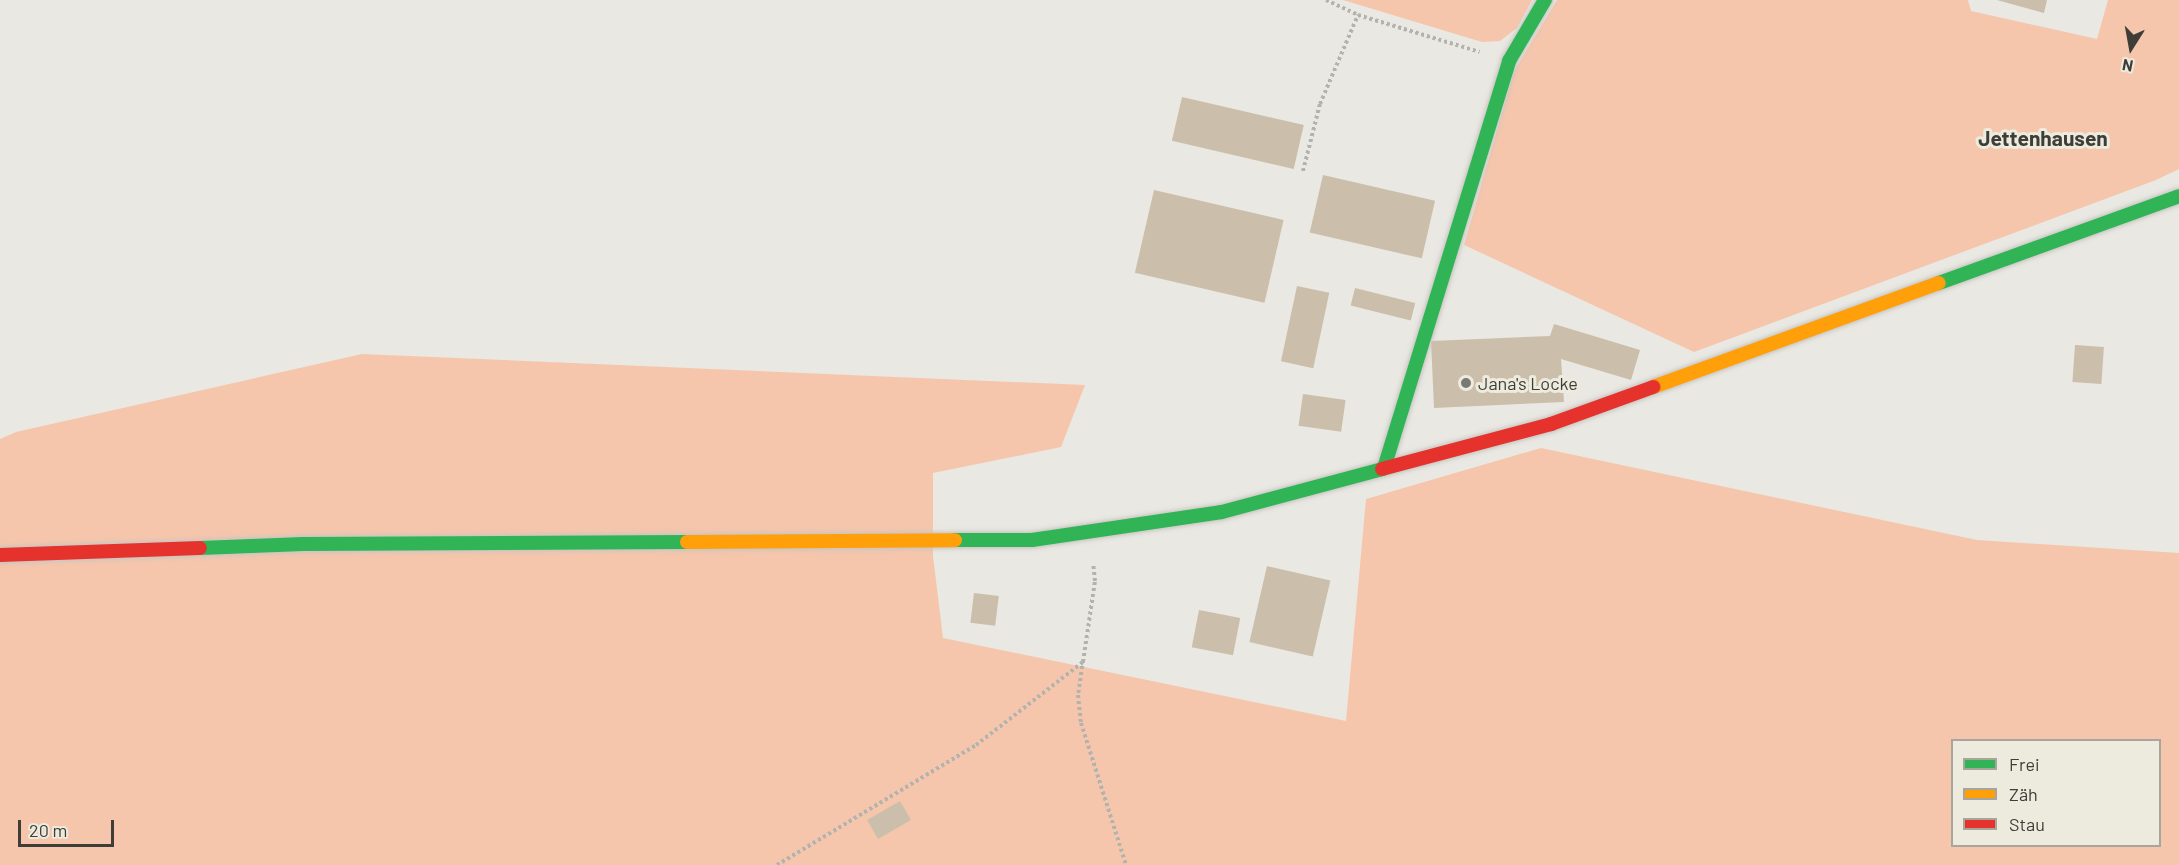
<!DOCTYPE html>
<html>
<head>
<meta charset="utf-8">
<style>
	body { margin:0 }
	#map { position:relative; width:2179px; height:865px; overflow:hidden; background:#eae8e2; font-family:Barlow,sans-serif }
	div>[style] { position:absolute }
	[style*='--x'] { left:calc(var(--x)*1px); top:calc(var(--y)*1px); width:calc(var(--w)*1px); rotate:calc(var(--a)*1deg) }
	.green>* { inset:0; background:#f5c6ac }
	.building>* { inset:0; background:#cbbeaa; transform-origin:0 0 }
	.path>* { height:4px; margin-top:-2px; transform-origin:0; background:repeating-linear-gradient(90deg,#b2b2af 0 3px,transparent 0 6px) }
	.roads { filter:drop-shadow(0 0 2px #c7c5c1) drop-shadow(0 0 2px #c7c5c1) }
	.fast>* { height:14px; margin:-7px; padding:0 7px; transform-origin:7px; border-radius:7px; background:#30b455 }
	.slow>* { height:14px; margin:-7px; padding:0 7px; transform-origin:7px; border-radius:7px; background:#ff9f0a }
	.jam>* { height:14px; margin:-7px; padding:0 7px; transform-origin:7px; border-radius:7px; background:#e5322d }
	.dots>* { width:16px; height:16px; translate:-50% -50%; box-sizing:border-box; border:3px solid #edebde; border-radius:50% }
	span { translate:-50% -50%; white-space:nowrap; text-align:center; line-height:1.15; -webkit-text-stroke:6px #edebde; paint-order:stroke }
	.poi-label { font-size:18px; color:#3e3d38 }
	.left { translate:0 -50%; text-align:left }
	.quarter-label { font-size:21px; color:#3e3d38; font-weight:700 }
	.legend { position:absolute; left:1951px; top:739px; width:210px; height:108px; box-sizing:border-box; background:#edebde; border:2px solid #a7a59c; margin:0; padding:8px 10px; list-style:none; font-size:18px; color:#3e3d38 }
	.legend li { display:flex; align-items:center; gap:12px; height:30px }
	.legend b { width:30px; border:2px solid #a7a59c }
	.north { position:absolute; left:2101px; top:18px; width:60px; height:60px; -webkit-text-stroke:4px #edebde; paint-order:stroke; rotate:191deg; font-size:16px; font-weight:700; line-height:24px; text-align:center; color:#3e3d38 }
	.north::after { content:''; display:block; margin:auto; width:21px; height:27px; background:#3e3d38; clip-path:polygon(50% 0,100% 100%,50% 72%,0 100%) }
	.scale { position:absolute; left:18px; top:820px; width:96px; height:27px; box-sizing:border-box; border:3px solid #3e3d38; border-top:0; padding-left:8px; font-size:18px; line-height:21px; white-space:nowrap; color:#3e3d38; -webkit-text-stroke:4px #edebde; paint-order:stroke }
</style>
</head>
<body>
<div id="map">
	<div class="green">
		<div style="clip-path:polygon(1343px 0,1532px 0,1517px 28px,1500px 41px,1482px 42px)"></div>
		<div style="clip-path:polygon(1557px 0,1968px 0,1971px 11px,2097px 39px,2108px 0,2179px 0,2179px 169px,2156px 180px,1694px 352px,1464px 245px,1514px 71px)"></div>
		<div style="clip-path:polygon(evenodd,362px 354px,1085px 385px,1061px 447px,933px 473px,933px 556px,943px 638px,1346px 721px,1366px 499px,1541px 448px,1977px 540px,2179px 553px,2179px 865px,0 865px,0 439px,16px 432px,362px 354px,1952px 740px,2160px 740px,2160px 846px,1952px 846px,1952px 740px)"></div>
	</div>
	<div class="building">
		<div style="clip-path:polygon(1997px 0,2047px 0,2044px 13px)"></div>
		<div style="left:1182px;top:97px;width:125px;height:45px;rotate:13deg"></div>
		<div style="left:1323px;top:175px;width:115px;height:59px;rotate:13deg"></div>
		<div style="left:1154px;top:190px;width:133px;height:85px;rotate:13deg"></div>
		<div style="left:1297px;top:286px;width:33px;height:77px;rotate:12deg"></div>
		<div style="left:1355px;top:288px;width:62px;height:18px;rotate:14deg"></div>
		<div style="clip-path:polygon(1554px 324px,1640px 350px,1631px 380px,1561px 359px,1564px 402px,1434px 408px,1431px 341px,1550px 336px)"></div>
		<div style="left:2075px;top:345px;width:29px;height:37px;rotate:4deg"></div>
		<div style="left:1303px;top:394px;width:43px;height:32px;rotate:8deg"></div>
		<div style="left:1267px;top:566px;width:65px;height:78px;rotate:13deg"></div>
		<div style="left:974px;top:593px;width:25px;height:30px;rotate:7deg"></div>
		<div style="left:1199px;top:610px;width:42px;height:38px;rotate:11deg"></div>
		<div style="left:900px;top:801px;width:22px;height:38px;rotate:60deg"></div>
	</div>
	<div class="path">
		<div style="--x:1326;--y:0;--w:35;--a:25"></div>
		<div style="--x:1358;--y:15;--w:127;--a:16.9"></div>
		<div style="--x:1303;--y:171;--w:69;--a:-75.8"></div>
		<div style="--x:1320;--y:104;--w:97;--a:-66.9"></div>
		<div style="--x:1083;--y:660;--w:35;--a:98"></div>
		<div style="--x:1078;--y:695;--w:28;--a:84"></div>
		<div style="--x:1081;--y:723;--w:149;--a:72.4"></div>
		<div style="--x:777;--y:865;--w:232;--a:-31.1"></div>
		<div style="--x:976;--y:745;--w:135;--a:-37.8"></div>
		<div style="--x:1083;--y:662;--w:82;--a:-81.6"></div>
		<div style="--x:1095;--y:581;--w:18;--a:-96"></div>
	</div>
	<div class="roads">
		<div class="fast">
			<div style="--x:1939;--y:283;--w:255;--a:-19.9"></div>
			<div style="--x:1384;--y:468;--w:426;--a:-72.9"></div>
			<div style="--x:1509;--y:61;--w:71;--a:-59.5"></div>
			<div style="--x:955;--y:540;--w:77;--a:0"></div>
			<div style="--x:1032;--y:540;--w:192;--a:-8.4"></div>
			<div style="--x:1222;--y:512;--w:166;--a:-15"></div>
			<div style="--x:200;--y:548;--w:103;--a:-2.2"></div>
			<div style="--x:303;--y:544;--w:384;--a:-0.3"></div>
		</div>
		<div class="slow">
			<div style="--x:1653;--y:387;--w:304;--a:-20"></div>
			<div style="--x:687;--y:542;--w:268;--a:-0.4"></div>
		</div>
		<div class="jam">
			<div style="--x:1382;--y:469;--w:175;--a:-14.9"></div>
			<div style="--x:1551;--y:424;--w:109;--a:-19.9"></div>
			<div style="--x:0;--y:555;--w:200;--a:-2"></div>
		</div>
	</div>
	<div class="dots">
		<div style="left:1466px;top:383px;background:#7a7974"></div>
	</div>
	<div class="poi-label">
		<span class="left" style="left:1478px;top:383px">Jana's Locke</span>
	</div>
	<div class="quarter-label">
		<span style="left:2043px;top:138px">Jettenhausen</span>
	</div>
	<ul class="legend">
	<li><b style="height:8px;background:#30b455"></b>Frei</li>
	<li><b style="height:8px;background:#ff9f0a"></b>Zäh</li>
	<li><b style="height:8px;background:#e5322d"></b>Stau</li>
	</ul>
	<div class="north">N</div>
	<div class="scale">20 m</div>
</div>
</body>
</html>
